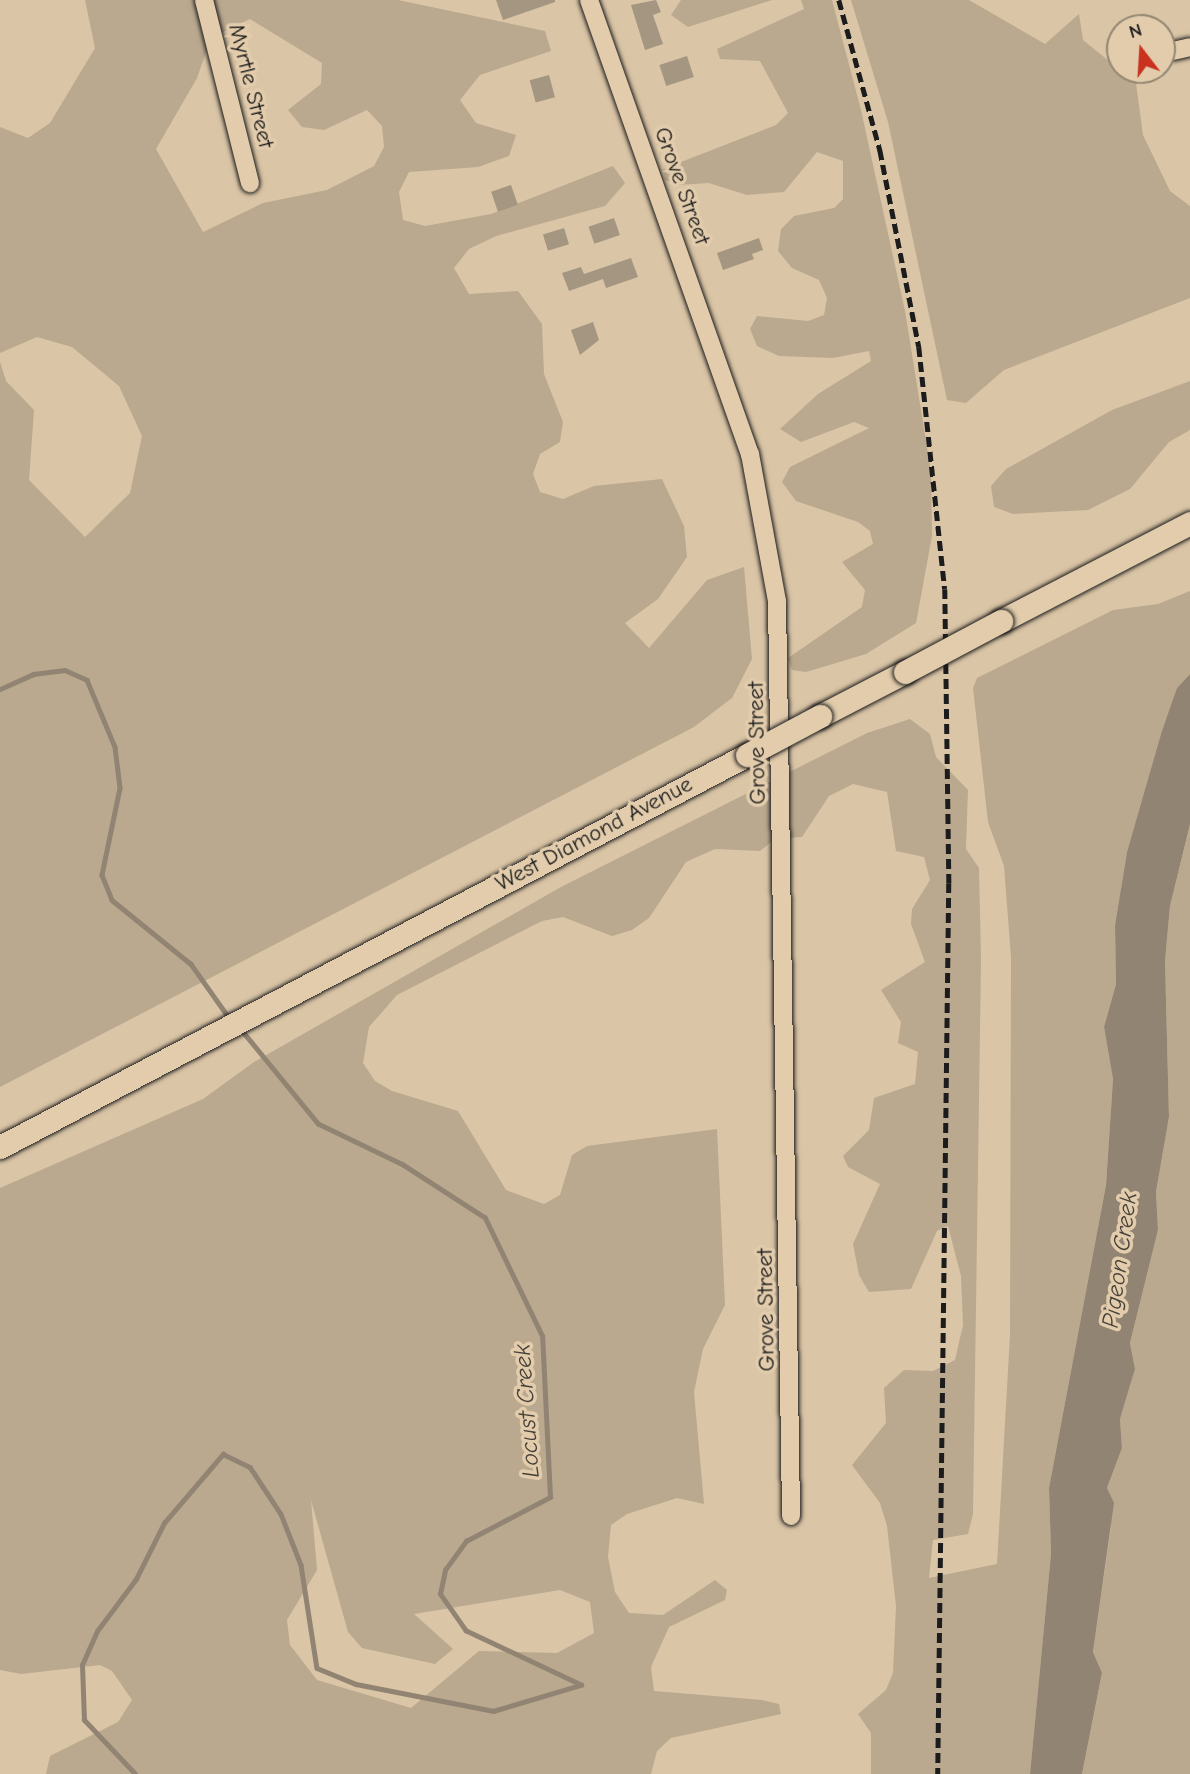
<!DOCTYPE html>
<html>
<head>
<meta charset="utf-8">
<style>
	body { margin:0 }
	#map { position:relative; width:1190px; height:1774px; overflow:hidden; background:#dac5a6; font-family:"Comic Neue",sans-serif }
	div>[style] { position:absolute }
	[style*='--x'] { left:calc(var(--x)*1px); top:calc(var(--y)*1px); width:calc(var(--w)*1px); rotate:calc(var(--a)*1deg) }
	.green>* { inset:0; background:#baa98f }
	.water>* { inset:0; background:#928472 }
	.stream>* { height:4.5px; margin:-2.25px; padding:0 2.25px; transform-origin:2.25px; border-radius:2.25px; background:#928472 }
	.building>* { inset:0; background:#a49680; transform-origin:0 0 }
	.roads { filter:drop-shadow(0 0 2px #1c1c1c) drop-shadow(0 0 2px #1c1c1c) }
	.minor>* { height:18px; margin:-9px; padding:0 9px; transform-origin:9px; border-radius:9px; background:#e2ccac }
	.major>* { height:23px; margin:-11.5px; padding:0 11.5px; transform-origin:11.5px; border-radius:11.5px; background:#e2ccac }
	.rail>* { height:4.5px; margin-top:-2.25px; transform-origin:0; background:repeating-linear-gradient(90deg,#1c1c1c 0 10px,transparent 0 15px) }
	.bridges { filter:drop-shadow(0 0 2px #1c1c1c) drop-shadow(0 0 2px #1c1c1c) }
	.major-bridge>* { height:23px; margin:-11.5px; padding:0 11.5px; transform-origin:11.5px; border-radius:11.5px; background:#e2ccac }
	span { translate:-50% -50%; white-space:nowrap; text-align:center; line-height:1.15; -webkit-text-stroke:7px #e2ccac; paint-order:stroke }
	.street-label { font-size:23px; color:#1c1c1c }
	.water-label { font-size:24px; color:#45403a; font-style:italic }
	.north { position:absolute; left:1106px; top:14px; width:70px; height:70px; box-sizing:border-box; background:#e2ccac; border:2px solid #938672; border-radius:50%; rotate:343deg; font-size:19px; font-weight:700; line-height:28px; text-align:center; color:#1c1c1c }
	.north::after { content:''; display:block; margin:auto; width:24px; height:32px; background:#c8321e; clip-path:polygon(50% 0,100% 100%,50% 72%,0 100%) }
</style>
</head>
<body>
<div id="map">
	<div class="green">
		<div style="clip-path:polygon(evenodd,85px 0,398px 0,545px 31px,551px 51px,480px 75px,460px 100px,476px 123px,516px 135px,509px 156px,478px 167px,409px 172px,399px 192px,403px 220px,425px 226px,491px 214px,613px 166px,625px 183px,605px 206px,496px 236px,469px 249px,454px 268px,469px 294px,518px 291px,542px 324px,544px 374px,563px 422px,560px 442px,540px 454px,533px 474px,540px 492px,563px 499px,594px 486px,662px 479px,684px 526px,687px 557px,658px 599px,625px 623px,649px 648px,707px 580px,744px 567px,752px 659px,732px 698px,694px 727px,0 1087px,0 362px,6px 381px,34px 410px,29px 480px,85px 537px,130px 493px,142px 436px,119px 386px,72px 347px,37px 337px,0 353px,0 127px,28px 138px,50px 123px,95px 48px,85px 0,250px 19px,322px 63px,321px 84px,288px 110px,302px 127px,324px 130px,367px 110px,382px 126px,384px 147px,374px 166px,327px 190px,263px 203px,203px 232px,156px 149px,197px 78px,211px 38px,250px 19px)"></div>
		<div style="clip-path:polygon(681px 0,772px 0,688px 27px,671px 15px)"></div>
		<div style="clip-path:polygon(801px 0,832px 0,861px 110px,905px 311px,931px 472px,932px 536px,916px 623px,866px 654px,806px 672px,792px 670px,788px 658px,862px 607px,865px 590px,842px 562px,873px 544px,870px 531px,858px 522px,796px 501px,782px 482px,790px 467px,869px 428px,854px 422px,801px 442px,780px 429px,818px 394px,871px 361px,869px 351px,833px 358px,779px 356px,757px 346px,750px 329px,757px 316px,808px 321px,824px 315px,827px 298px,819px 280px,792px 268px,778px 251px,781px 229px,794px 216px,834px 208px,843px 199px,843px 161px,817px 152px,784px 192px,747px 195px,709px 183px,678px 185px,665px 180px,663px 169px,776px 125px,788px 113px,760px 61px,720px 59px,717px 49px,804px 9px)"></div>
		<div style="clip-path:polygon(851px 0,969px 0,1045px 44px,1079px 14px,1083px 40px,1136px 83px,1143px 135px,1170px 191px,1190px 206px,1190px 298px,1004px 370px,966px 403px,947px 400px,888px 122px)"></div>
		<div style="clip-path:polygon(1190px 381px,1190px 430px,1169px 442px,1130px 489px,1088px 510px,1013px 514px,994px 507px,991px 486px,1006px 469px,1112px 410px)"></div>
		<div style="clip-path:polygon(evenodd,1190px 591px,1190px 674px,1177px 688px,1127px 852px,1115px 925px,1116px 984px,1104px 1027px,1113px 1079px,1106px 1185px,1049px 1488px,1051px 1554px,1030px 1774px,871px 1774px,871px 1733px,858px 1714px,886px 1690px,893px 1673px,896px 1606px,887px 1526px,880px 1503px,852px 1465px,886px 1423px,884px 1388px,904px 1370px,933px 1371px,955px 1360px,963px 1325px,961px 1276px,948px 1226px,937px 1231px,911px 1289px,869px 1292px,859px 1275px,853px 1244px,880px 1184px,848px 1167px,843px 1156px,869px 1130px,874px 1098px,915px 1084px,918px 1052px,898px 1043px,901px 1022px,881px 990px,925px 962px,911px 924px,912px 909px,930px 880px,924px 857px,896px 851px,887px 792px,853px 784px,829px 796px,802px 837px,775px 839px,760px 851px,715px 849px,686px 862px,649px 918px,632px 930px,612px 936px,563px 917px,542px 921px,397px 995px,369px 1027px,363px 1063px,375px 1081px,392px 1091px,458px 1111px,506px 1190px,544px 1204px,560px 1195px,572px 1155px,587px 1146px,717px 1129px,725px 1305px,703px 1349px,694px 1392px,704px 1504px,677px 1498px,627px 1514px,611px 1525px,608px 1557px,615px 1592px,629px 1613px,663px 1615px,715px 1580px,727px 1590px,725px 1600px,669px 1627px,651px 1667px,654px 1691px,762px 1700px,779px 1704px,781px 1714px,671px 1738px,657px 1751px,651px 1774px,46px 1774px,50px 1756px,118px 1722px,132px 1700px,112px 1671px,100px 1665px,21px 1674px,0 1670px,0 1188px,203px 1099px,254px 1062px,561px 887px,867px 733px,910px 719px,930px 734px,936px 757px,968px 790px,966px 849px,979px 868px,981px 960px,973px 1514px,968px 1534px,933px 1540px,929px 1578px,997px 1564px,1010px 1335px,1011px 957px,1004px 866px,988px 822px,973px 688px,977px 678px,1113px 610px,1158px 604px,1190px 591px,311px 1500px,348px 1632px,362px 1648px,435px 1664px,453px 1649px,414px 1614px,560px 1590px,590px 1602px,594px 1633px,557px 1653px,479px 1651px,411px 1708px,317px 1680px,290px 1645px,287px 1620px,317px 1570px,311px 1500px)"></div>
		<div style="clip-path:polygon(1190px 824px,1190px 1774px,1082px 1774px,1102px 1674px,1093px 1652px,1111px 1527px,1107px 1488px,1122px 1448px,1120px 1419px,1135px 1369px,1130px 1343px,1158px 1230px,1156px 1192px,1169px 1117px,1165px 961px,1170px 906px)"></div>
	</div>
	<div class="water">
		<div style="clip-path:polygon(1190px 674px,1190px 824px,1170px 906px,1165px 961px,1169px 1117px,1156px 1192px,1158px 1230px,1130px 1343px,1135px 1369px,1120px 1419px,1122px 1448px,1107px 1488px,1114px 1503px,1093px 1652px,1102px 1673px,1082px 1774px,1030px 1774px,1051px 1554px,1049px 1488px,1106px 1185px,1113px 1079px,1104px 1027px,1116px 984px,1115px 925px,1127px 852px,1162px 731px,1177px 688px)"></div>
	</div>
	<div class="stream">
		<div style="--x:0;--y:689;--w:36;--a:-24"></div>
		<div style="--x:33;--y:674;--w:32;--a:-7"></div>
		<div style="--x:65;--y:670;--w:24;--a:24"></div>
		<div style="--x:87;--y:680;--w:73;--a:67.3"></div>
		<div style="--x:115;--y:747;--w:41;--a:83"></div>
		<div style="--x:120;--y:788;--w:89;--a:101.7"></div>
		<div style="--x:102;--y:875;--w:27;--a:68"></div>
		<div style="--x:112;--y:900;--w:102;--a:39"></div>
		<div style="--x:191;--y:964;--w:67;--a:54.7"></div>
		<div style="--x:135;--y:1774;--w:74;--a:-133.4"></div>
		<div style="--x:84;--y:1720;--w:55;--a:-92.1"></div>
		<div style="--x:82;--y:1665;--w:37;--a:-66"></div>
		<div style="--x:97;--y:1631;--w:65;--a:-53.1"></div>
		<div style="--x:136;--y:1579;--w:63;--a:-63.4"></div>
		<div style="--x:164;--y:1523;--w:91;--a:-49.5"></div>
		<div style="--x:223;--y:1454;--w:30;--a:26"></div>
		<div style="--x:250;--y:1467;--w:56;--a:56.6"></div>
		<div style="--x:281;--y:1514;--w:55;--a:68.6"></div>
		<div style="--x:301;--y:1565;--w:104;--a:81.2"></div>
		<div style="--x:317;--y:1668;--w:42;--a:22.3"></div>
		<div style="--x:356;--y:1684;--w:140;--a:11.1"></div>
		<div style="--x:493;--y:1711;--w:92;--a:-16.5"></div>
		<div style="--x:581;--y:1685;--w:127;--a:-154.8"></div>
		<div style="--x:466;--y:1631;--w:45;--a:-125.1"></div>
		<div style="--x:440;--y:1594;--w:25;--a:-78"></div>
		<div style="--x:445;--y:1570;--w:36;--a:-54"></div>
		<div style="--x:466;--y:1541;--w:95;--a:-27.6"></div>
		<div style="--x:550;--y:1497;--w:161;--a:-92.8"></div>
		<div style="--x:542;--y:1336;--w:131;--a:-115.8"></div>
		<div style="--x:485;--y:1218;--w:98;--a:-147.1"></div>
		<div style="--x:403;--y:1165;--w:94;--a:-154.2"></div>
		<div style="--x:318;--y:1124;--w:122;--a:-129.3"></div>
	</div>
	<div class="building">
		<div style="clip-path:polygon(496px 0,555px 0,555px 2px,503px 20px)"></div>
		<div style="clip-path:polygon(656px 0,661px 12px,653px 15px,663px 44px,645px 50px,631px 5px)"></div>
		<div style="left:687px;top:56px;width:22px;height:29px;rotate:72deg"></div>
		<div style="left:549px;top:75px;width:23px;height:20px;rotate:75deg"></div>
		<div style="left:511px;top:185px;width:21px;height:21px;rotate:71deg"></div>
		<div style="left:614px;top:218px;width:18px;height:27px;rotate:71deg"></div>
		<div style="left:564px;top:228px;width:17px;height:22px;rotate:73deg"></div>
		<div style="clip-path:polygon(759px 238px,763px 250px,752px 254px,754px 259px,723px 270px,717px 253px)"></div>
		<div style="clip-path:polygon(631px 258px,638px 277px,606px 288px,603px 279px,569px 291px,562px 273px,581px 267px,584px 274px)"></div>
		<div style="clip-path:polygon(593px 322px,599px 340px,580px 355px,571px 330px)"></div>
	</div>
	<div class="roads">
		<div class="minor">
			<div style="--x:204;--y:0;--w:189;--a:75.9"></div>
			<div style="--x:589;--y:0;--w:482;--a:70.5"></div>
			<div style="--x:750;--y:454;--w:149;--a:79.6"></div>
			<div style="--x:777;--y:601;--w:915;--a:89.12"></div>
			<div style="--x:1173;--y:51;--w:17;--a:-13"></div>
		</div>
		<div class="major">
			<div style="--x:1001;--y:621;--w:213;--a:-27.4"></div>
			<div style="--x:820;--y:716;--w:96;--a:-27.4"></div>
			<div style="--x:0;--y:1147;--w:844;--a:-27.69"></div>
		</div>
	</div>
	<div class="rail">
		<div style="--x:839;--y:0;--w:156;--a:74.7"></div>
		<div style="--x:880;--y:150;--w:201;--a:78.8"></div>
		<div style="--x:919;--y:347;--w:243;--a:83.9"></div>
		<div style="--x:945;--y:589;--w:294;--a:89.2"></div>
		<div style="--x:949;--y:883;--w:891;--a:90.71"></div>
	</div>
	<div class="bridges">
		<div class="major-bridge">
			<div style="--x:905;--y:672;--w:109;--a:-28"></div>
			<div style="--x:747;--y:755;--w:83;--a:-28.1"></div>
		</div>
	</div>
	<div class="street-label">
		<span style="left:251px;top:86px;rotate:76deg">Myrtle Street</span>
		<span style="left:682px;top:186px;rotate:70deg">Grove Street</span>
		<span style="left:757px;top:743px;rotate:-91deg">Grove Street</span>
		<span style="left:594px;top:834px;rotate:-28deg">West Diamond Avenue</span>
		<span style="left:766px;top:1310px;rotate:-91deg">Grove Street</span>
	</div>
	<div class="water-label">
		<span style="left:1120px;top:1260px;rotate:-82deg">Pigeon Creek</span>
		<span style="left:527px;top:1411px;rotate:-94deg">Locust Creek</span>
	</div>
	<div class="north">N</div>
</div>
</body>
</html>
